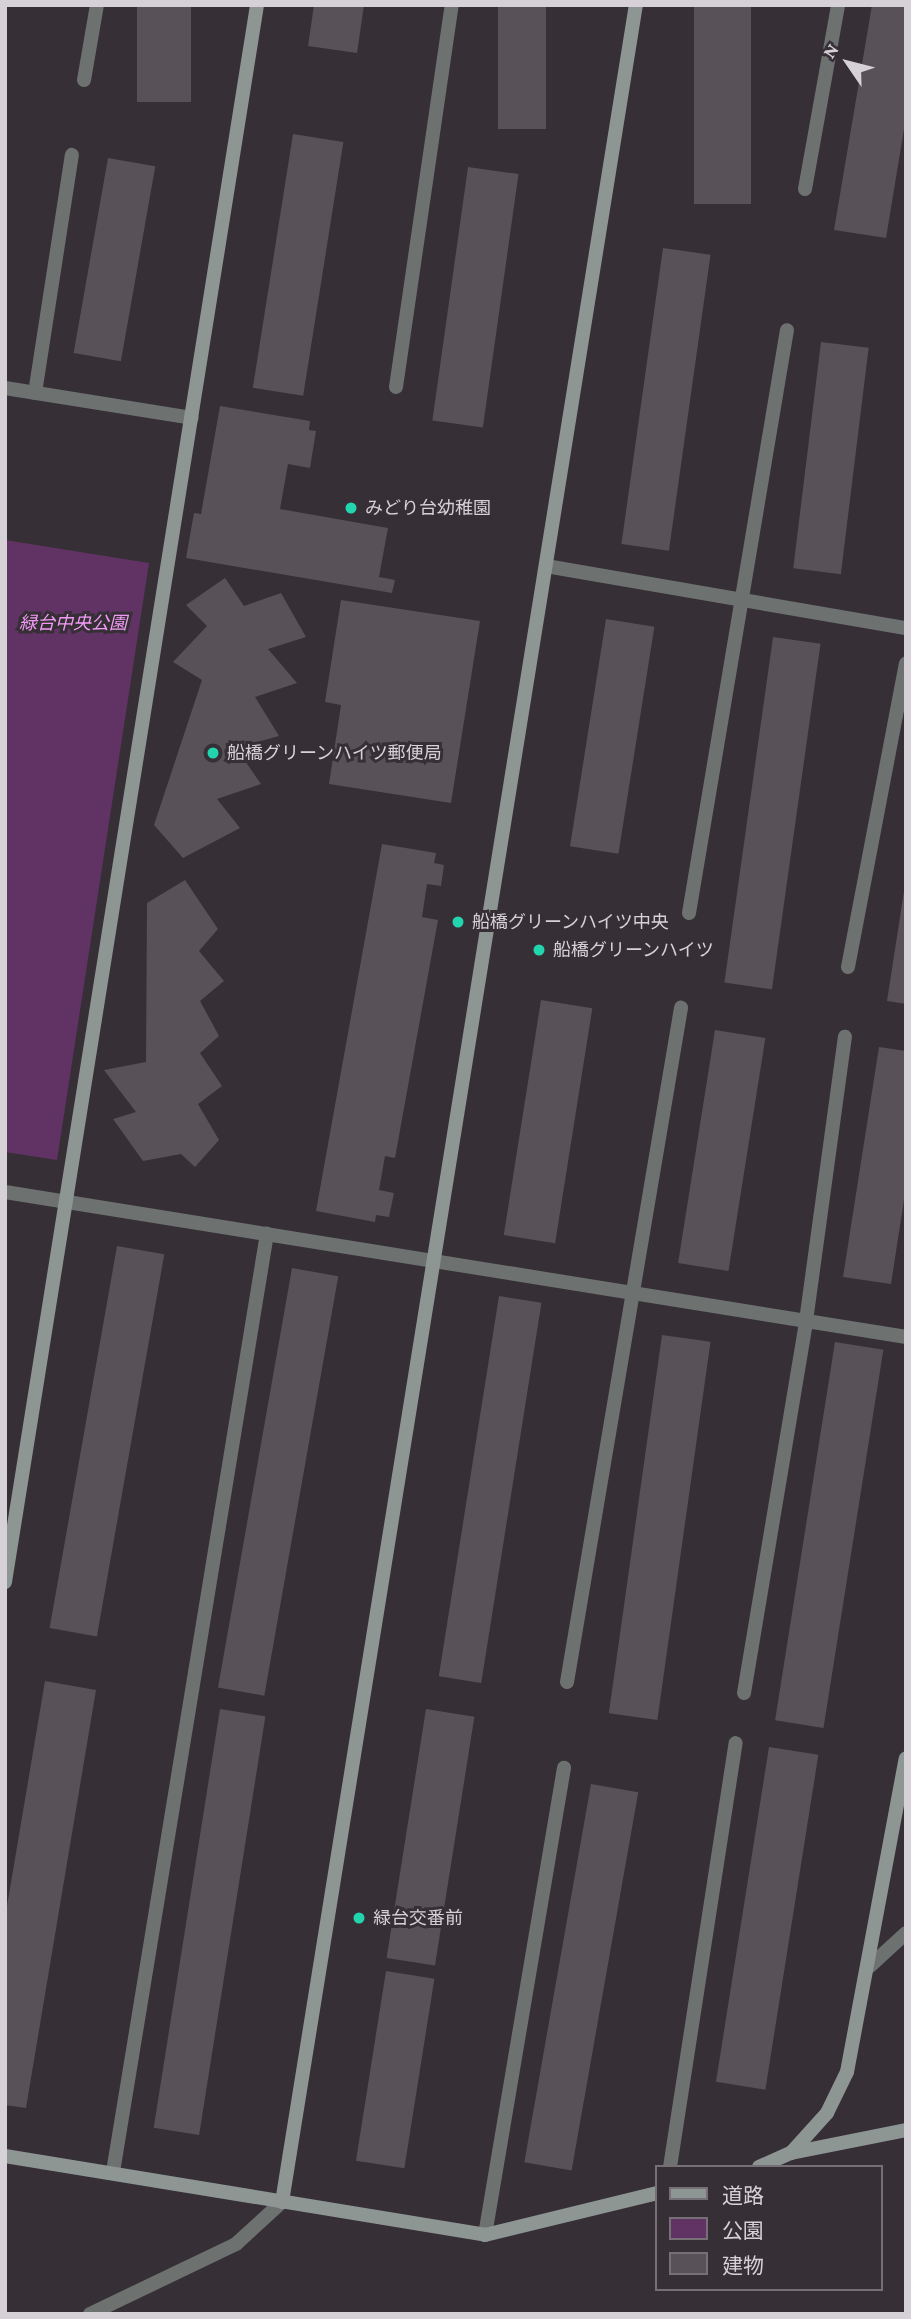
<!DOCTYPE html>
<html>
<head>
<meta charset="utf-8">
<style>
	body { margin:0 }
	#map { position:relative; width:911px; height:2319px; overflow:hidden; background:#362f36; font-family:"Crimson Pro","Noto Sans JP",serif }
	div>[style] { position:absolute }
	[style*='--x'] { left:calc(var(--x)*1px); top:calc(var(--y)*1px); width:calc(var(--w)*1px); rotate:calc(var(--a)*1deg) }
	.green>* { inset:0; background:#613364 }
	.building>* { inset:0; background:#585158; transform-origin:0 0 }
	.lane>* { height:14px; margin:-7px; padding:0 7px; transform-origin:7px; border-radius:7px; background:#6d7270 }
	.street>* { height:14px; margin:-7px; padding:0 7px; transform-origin:7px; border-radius:7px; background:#6d7270 }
	.secondary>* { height:14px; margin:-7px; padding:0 7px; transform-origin:7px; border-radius:7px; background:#8e9693 }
	.dots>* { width:19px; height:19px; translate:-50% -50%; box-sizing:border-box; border:4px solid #362f36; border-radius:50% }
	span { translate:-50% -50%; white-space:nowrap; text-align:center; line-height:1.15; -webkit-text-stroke:6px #362f36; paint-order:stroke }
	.poi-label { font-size:18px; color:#d6d1d6 }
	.left { translate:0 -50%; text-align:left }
	.park-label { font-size:18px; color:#f29bf6; font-style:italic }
	.frame { position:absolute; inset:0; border:7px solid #d6d1d6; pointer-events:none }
	.legend { position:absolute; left:655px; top:2165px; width:228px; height:126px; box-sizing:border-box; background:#362f36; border:2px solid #767076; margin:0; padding:9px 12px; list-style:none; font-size:21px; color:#d6d1d6 }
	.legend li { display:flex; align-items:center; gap:14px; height:35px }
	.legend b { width:35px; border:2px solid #767076 }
	.north { position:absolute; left:813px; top:28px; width:70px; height:70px; -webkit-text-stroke:5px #362f36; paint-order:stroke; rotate:305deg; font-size:19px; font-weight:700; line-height:28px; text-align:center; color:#d6d1d6 }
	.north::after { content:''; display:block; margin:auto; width:24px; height:32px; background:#d6d1d6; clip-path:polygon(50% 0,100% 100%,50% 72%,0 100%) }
</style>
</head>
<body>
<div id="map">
	<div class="green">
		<div style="clip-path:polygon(5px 540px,149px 563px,57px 1160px,5px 1152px)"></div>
	</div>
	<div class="building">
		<div style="left:137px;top:5px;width:54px;height:97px"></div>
		<div style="clip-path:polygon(314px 5px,364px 5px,357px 53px,308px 46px)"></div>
		<div style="left:498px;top:5px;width:48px;height:124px"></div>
		<div style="left:694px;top:5px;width:57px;height:199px"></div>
		<div style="clip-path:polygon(872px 5px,906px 5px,906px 117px,886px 238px,834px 230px)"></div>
		<div style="left:293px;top:134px;width:51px;height:257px;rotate:9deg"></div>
		<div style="left:108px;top:158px;width:48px;height:198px;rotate:10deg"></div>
		<div style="left:468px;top:167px;width:51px;height:256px;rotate:8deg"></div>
		<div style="left:663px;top:248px;width:48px;height:299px;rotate:8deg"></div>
		<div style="left:821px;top:342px;width:48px;height:228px;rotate:7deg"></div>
		<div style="clip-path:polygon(220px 406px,310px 421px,309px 430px,316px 431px,310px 468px,288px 464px,280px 509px,388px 528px,379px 577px,395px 580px,392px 593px,186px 558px,194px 513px,201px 514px)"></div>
		<div style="clip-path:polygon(225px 578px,244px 606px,281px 593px,306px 637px,268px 649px,297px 683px,255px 697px,279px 736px,236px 748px,261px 784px,217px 799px,240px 828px,183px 858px,154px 825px,202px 680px,173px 662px,207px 626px,186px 605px)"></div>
		<div style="clip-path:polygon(341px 600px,480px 621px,451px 803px,329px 784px,341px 705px,325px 702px)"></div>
		<div style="left:606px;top:619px;width:49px;height:230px;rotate:9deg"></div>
		<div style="left:773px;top:637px;width:48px;height:349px;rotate:8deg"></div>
		<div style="clip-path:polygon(382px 844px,436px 853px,434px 863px,444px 865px,441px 886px,427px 884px,422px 917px,438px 920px,395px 1158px,385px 1156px,379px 1190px,394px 1193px,389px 1217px,376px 1215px,375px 1222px,316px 1211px)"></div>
		<div style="clip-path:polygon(185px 880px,218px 929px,199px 951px,224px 981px,200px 1001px,219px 1036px,200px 1053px,222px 1086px,198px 1104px,219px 1140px,195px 1167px,181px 1154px,143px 1161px,113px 1119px,136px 1112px,104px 1070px,146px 1062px,147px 903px)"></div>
		<div style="clip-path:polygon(904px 891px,906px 891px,906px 1004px,887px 1001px)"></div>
		<div style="left:541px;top:1000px;width:52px;height:238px;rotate:9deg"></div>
		<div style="left:715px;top:1030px;width:51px;height:236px;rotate:9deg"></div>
		<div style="clip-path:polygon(879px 1047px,906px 1051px,906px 1187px,891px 1284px,843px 1277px)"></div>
		<div style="left:117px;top:1246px;width:48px;height:388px;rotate:10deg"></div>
		<div style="left:292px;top:1268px;width:47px;height:426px;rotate:10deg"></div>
		<div style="left:499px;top:1296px;width:43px;height:385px;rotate:9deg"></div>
		<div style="left:662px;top:1335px;width:49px;height:382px;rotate:8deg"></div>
		<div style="left:835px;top:1342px;width:49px;height:383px;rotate:9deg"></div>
		<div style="clip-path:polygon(45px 1681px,96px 1690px,26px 2108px,5px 2105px,5px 1918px)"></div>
		<div style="left:220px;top:1709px;width:46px;height:424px;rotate:9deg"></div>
		<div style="left:426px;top:1709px;width:49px;height:252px;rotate:9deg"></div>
		<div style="left:769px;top:1747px;width:50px;height:339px;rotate:9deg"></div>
		<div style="left:591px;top:1784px;width:48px;height:384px;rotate:10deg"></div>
		<div style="left:386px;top:1971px;width:49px;height:192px;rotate:9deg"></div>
	</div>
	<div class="lane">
		<div style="--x:84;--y:80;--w:76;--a:-80.2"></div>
		<div style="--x:805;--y:189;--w:187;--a:-79.8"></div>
		<div style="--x:396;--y:387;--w:386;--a:-81.7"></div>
		<div style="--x:35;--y:393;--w:241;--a:-81.2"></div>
		<div style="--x:689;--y:913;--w:591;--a:-80.46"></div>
		<div style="--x:848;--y:967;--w:309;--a:-79.2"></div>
		<div style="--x:567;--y:1682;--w:684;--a:-80.4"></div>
		<div style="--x:744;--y:1693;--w:377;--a:-80.5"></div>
		<div style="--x:806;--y:1321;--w:287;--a:-82.2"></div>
		<div style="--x:870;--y:1966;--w:49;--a:-42.5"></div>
		<div style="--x:670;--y:2167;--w:429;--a:-81.2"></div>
		<div style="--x:113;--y:2172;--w:951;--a:-80.68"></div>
		<div style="--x:485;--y:2235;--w:474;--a:-80.4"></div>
	</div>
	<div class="street">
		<div style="--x:5;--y:388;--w:189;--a:9.1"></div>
		<div style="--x:546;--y:566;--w:365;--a:9.8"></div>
		<div style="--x:5;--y:1192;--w:913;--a:9.14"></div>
		<div style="--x:90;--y:2314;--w:162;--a:-25.6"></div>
		<div style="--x:236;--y:2244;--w:62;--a:-42.4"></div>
	</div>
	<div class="secondary">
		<div style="--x:5;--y:1582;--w:1597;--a:-80.92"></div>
		<div style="--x:791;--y:2153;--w:117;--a:-11.3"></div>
		<div style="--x:5;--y:2156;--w:486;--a:9.3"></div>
		<div style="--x:485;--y:2235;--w:177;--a:-13.7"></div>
		<div style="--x:759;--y:2167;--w:35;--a:-24"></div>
		<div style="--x:791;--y:2153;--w:54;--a:-48"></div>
		<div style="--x:827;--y:2113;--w:46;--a:-64"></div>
		<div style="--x:847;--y:2072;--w:319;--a:-79.4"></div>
		<div style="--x:282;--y:2202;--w:2225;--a:-80.85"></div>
	</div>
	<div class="dots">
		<div style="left:351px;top:508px;background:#23d5af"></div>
		<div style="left:213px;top:753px;background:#23d5af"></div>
		<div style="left:458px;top:922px;background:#23d5af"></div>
		<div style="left:539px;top:950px;background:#23d5af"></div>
		<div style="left:359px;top:1918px;background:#23d5af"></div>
	</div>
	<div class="poi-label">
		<span class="left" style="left:365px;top:508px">みどり台幼稚園</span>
		<span class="left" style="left:227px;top:753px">船橋グリーンハイツ郵便局</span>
		<span class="left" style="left:472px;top:922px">船橋グリーンハイツ中央</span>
		<span class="left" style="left:553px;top:950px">船橋グリーンハイツ</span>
		<span class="left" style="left:373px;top:1918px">緑台交番前</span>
	</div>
	<div class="park-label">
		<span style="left:73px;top:623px">緑台中央公園</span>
	</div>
	<div class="frame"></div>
	<ul class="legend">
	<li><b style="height:9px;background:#8e9693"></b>道路</li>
	<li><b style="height:19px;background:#613364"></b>公園</li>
	<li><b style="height:19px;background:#585158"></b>建物</li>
	</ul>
	<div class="north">N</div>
</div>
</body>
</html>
